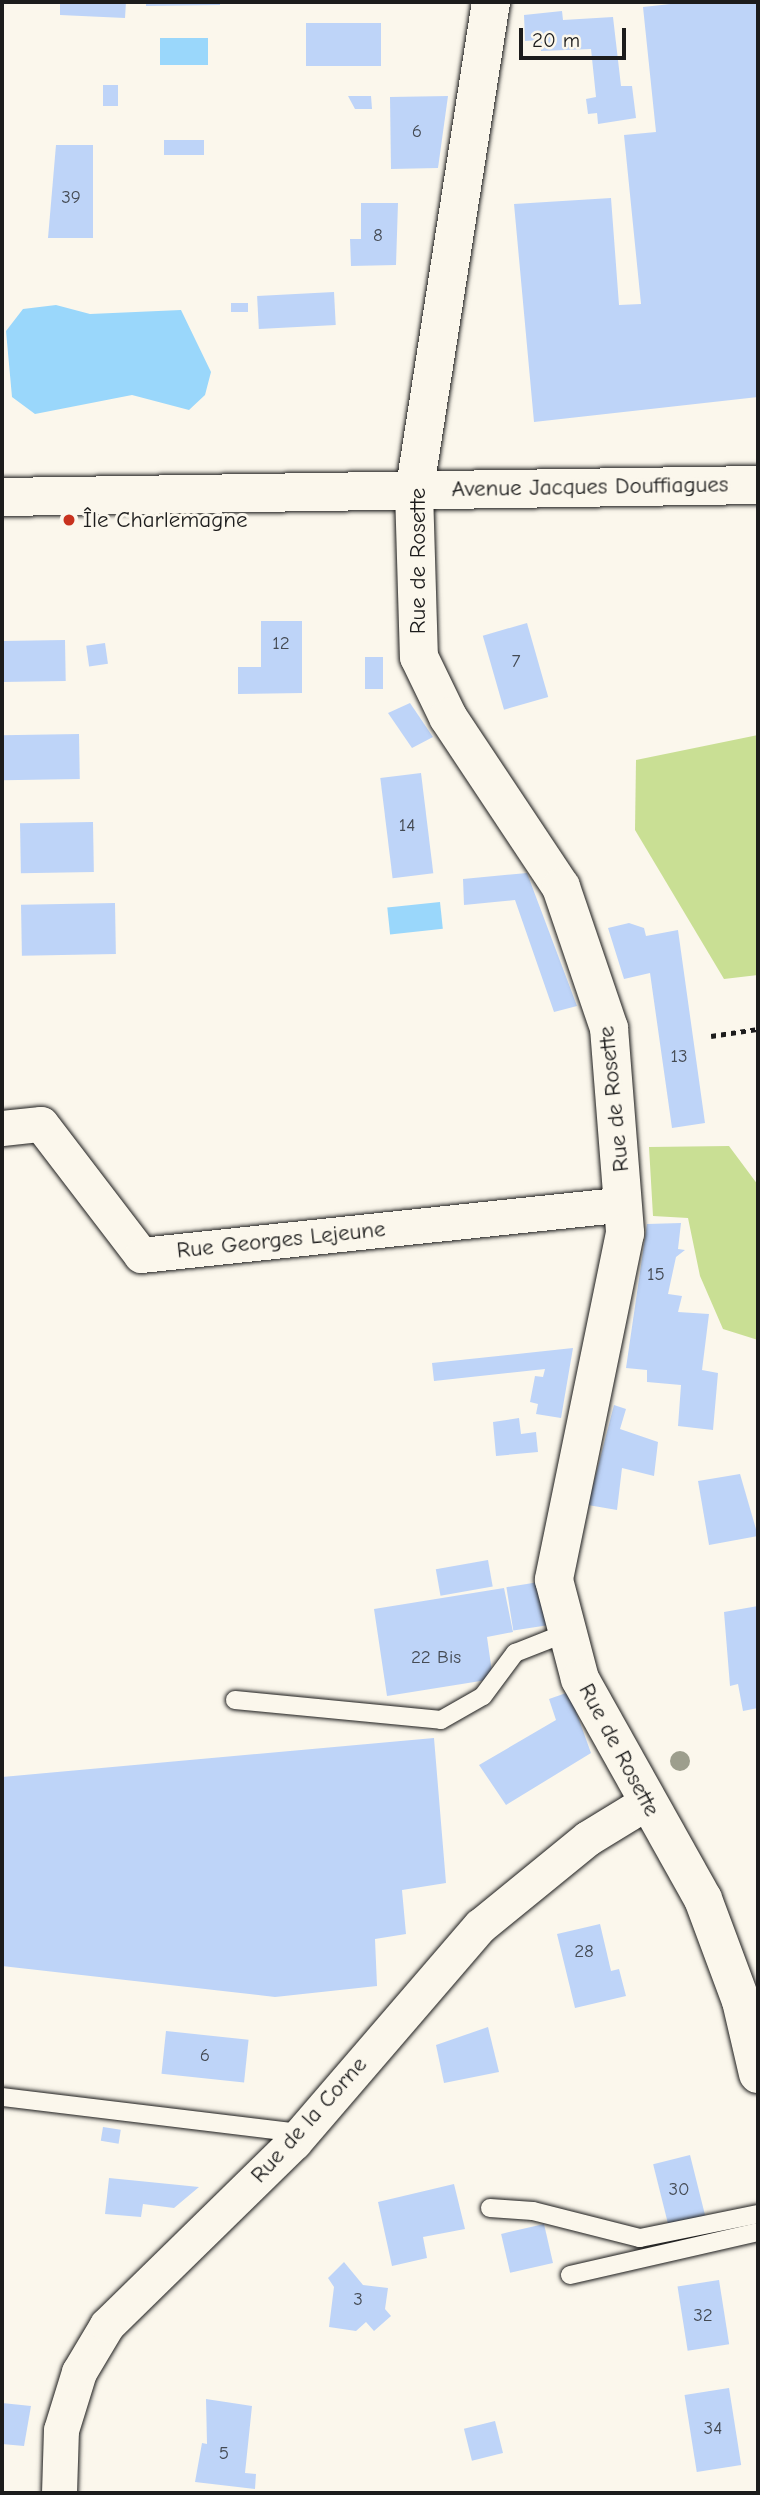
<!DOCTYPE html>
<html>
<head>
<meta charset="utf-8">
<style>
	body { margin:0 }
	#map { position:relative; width:760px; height:2495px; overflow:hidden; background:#fbf7ec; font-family:"Comic Neue",sans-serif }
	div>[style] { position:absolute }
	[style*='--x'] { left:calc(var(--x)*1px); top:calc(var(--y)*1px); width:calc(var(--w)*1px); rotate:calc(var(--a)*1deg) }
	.green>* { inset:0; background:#c9df94 }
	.water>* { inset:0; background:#9ad7fb; transform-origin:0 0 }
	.building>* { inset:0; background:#bed4f8; transform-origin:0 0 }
	.path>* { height:4.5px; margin-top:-2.25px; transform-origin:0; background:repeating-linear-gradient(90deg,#1c1c1c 0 5px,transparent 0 10px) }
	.roads { filter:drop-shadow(0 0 2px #1c1c1c) drop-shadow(0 0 2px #1c1c1c) }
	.lane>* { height:18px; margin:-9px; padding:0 9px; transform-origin:9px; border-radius:9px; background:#fbf7ec }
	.street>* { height:35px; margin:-17.5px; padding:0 17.5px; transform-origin:17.5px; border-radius:17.5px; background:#fbf7ec }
	.secondary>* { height:38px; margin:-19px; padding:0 19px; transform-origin:19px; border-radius:19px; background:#fbf7ec }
	.trees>* { width:20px; height:20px; margin:-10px; border-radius:50%; background:#9d9e8d }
	.dots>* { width:19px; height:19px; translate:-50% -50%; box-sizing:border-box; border:4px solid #fbf7ec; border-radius:50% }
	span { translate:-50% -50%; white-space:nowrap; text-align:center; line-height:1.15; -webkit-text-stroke:6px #fbf7ec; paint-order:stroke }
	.number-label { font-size:19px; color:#444a53 }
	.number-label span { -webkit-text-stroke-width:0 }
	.street-label { font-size:23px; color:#1c1c1c }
	.poi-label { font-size:23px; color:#1c1c1c }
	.left { translate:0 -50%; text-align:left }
	.frame { position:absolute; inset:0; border:4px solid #1c1c1c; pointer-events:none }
	.scale { position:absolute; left:519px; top:28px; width:107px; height:32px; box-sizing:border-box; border:4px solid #1c1c1c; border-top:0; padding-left:9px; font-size:21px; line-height:24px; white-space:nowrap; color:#1c1c1c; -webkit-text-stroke:5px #fbf7ec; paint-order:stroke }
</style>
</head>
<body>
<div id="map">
	<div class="green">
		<div style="clip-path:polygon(758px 735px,758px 975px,724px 979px,635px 830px,636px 760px)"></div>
		<div style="clip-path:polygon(729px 1146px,758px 1185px,758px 1340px,723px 1329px,700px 1276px,688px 1218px,653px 1216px,649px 1147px)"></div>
	</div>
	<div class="water">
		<div style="left:160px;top:38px;width:48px;height:27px"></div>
		<div style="clip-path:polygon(56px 305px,90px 314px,181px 310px,211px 372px,205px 395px,189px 410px,132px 395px,35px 414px,12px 397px,6px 331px,23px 309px)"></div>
		<div style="left:440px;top:902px;width:27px;height:53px;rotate:84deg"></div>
	</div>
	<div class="building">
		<div style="clip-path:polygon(60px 2px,126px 2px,125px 18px,60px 15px)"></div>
		<div style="clip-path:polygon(146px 2px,220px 2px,220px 5px,146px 6px)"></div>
		<div style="clip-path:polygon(689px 2px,758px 2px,758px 397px,534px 422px,514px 204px,611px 198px,619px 305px,641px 304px,624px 135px,656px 132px,643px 7px)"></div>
		<div style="clip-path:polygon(562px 11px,563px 20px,613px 17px,621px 86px,632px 86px,636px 118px,598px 124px,597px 113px,588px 114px,586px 99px,596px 97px,591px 49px,541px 51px,540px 40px,525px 41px,524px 15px)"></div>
		<div style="left:306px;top:23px;width:75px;height:43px"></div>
		<div style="left:103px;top:85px;width:15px;height:21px"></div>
		<div style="clip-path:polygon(348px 96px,371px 96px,372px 109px,355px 109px)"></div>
		<div style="clip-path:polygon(448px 96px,438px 168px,391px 169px,390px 97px)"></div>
		<div style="left:164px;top:140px;width:40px;height:15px"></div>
		<div style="clip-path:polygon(56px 145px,93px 145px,93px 238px,48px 238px)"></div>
		<div style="clip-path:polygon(361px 203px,398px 203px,396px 265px,351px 266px,350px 239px,361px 239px)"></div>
		<div style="left:334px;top:292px;width:33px;height:77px;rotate:87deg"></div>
		<div style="left:231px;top:303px;width:17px;height:9px"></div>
		<div style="clip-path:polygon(261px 621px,302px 621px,302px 693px,238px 694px,238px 667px,261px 667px)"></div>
		<div style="left:527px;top:623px;width:77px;height:46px;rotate:74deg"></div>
		<div style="left:65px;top:640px;width:41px;height:63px;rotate:89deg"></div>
		<div style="left:105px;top:643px;width:21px;height:19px;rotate:82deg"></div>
		<div style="left:383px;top:657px;width:32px;height:18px;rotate:90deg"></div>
		<div style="clip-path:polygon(410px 703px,433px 737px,412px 748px,388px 713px)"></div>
		<div style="left:79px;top:734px;width:45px;height:77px;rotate:89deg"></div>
		<div style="left:421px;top:773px;width:101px;height:41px;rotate:83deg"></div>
		<div style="left:93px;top:822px;width:50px;height:73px;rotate:89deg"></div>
		<div style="clip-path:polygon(527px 873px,577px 1006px,554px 1012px,515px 900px,464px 905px,463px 879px)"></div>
		<div style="left:115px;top:903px;width:51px;height:94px;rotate:89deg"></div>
		<div style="clip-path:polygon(629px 923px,644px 928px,646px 936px,678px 930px,705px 1123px,672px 1128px,650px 973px,624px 979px,608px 928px)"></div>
		<div style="clip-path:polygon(681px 1223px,678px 1249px,685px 1250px,676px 1257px,668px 1294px,682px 1296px,678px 1312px,709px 1314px,702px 1370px,718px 1373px,713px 1430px,678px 1426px,681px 1385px,647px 1382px,647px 1370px,626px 1368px,647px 1224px)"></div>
		<div style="clip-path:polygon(573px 1348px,561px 1418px,536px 1414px,538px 1404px,530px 1402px,535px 1376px,543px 1377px,545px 1369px,434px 1381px,432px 1363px)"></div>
		<div style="clip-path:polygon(614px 1405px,626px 1409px,620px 1429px,658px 1442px,654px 1476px,622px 1468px,617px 1510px,588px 1505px)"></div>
		<div style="clip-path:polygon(519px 1418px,521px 1434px,536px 1432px,538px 1452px,496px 1456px,493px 1422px)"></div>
		<div style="clip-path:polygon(740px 1474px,758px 1536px,709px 1545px,698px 1481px)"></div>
		<div style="left:488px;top:1560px;width:27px;height:53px;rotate:80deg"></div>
		<div style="left:539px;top:1582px;width:44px;height:33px;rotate:81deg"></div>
		<div style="clip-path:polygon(504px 1588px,513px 1632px,487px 1637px,493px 1679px,387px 1696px,374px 1609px)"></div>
		<div style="clip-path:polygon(758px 1606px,758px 1708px,743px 1711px,738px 1684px,730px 1686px,724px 1612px)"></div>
		<div style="clip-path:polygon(569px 1692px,591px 1753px,506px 1805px,479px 1765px,556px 1720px,549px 1699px)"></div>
		<div style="clip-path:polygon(434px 1738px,446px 1883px,402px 1890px,406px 1934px,375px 1939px,377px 1986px,275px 1997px,2px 1966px,2px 1777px)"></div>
		<div style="clip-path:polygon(600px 1924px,611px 1971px,619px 1969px,626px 1996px,575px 2008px,557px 1934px)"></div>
		<div style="clip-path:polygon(488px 2027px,499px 2072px,444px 2083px,436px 2045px)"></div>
		<div style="left:166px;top:2031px;width:83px;height:43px;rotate:6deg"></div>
		<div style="left:103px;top:2127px;width:18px;height:14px;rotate:9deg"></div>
		<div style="left:690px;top:2155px;width:64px;height:38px;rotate:76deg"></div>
		<div style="clip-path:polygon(109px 2178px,199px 2187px,174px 2208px,143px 2204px,141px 2217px,105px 2214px)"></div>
		<div style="clip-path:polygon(454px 2184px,465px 2229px,423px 2237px,427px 2258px,392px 2266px,378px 2202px)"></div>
		<div style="left:544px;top:2224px;width:40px;height:44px;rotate:77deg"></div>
		<div style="clip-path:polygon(344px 2262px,363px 2285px,388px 2288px,385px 2309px,391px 2316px,374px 2331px,366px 2322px,356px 2331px,329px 2327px,334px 2287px,328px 2278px)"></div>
		<div style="left:719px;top:2280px;width:65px;height:42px;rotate:81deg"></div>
		<div style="left:729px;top:2388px;width:78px;height:45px;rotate:81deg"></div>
		<div style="clip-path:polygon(206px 2399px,252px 2406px,245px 2473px,256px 2474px,255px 2489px,195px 2482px,202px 2443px,207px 2444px)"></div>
		<div style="clip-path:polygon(2px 2403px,31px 2406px,24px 2446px,2px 2444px)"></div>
		<div style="left:495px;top:2421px;width:33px;height:32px;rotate:76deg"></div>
	</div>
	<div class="path">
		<div style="--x:711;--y:1036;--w:48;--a:-8.5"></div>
	</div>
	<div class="roads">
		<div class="lane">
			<div style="--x:235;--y:1700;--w:207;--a:5.5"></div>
			<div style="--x:441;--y:1720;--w:48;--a:-29.7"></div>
			<div style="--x:483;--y:1696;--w:54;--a:-53.3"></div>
			<div style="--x:515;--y:1653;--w:57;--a:-21.6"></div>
			<div style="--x:2;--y:2097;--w:301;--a:6.9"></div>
			<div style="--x:490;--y:2208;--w:43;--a:4"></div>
			<div style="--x:533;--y:2211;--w:110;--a:14.2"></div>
			<div style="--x:640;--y:2238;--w:120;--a:-11.5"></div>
			<div style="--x:570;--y:2275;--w:193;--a:-12.9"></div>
		</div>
		<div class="street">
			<div style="--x:2;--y:1128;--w:39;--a:-6"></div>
			<div style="--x:41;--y:1124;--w:165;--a:52.6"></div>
			<div style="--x:141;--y:1255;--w:485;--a:-6"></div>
			<div style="--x:59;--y:2493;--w:63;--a:-88.2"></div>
			<div style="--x:61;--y:2430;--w:61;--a:-72.8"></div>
			<div style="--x:79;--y:2372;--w:55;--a:-59.2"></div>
			<div style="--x:107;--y:2325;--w:262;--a:-44.4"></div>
			<div style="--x:294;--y:2142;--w:285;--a:-49.3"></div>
			<div style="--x:480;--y:1926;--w:139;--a:-39.2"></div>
			<div style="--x:588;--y:1838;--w:69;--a:-31.4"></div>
		</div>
		<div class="secondary">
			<div style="--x:491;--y:2;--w:495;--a:98.9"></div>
			<div style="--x:414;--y:491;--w:166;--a:88.3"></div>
			<div style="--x:419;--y:657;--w:67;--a:64.2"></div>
			<div style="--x:448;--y:717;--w:204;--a:56.4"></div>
			<div style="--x:561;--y:887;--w:149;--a:71.2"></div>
			<div style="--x:609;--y:1028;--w:206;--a:85.5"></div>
			<div style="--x:625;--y:1233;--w:354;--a:101.6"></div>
			<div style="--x:554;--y:1580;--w:102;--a:75.3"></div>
			<div style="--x:580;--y:1679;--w:252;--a:60.8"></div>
			<div style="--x:703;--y:1899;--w:109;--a:69.6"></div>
			<div style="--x:741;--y:2001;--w:75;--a:76.9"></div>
			<div style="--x:2;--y:497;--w:756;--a:-0.91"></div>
		</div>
	</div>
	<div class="trees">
		<div style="left:680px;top:1761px"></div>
	</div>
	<div class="dots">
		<div style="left:69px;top:520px;background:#c8321e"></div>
	</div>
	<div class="number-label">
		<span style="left:417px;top:132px">6</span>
		<span style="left:71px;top:198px">39</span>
		<span style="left:378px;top:236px">8</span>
		<span style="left:281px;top:644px">12</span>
		<span style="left:516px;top:662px">7</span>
		<span style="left:407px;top:826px">14</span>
		<span style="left:679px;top:1057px">13</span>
		<span style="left:656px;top:1275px">15</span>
		<span style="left:436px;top:1658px">22 Bis</span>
		<span style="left:584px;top:1952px">28</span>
		<span style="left:205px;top:2056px">6</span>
		<span style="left:679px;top:2190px">30</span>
		<span style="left:358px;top:2300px">3</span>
		<span style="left:703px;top:2316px">32</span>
		<span style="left:713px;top:2429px">34</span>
		<span style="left:224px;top:2454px">5</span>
	</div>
	<div class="street-label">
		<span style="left:590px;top:487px;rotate:-1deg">Avenue Jacques Douffiagues</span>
		<span style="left:418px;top:561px;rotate:-90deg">Rue de Rosette</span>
		<span style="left:614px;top:1099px;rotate:-96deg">Rue de Rosette</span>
		<span style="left:281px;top:1240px;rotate:-6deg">Rue Georges Lejeune</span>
		<span style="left:619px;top:1750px;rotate:62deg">Rue de Rosette</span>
		<span style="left:309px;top:2120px;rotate:-48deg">Rue de la Corne</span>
	</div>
	<div class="poi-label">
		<span class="left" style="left:83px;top:520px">Île Charlemagne</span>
	</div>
	<div class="frame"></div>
	<div class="scale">20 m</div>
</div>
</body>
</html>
